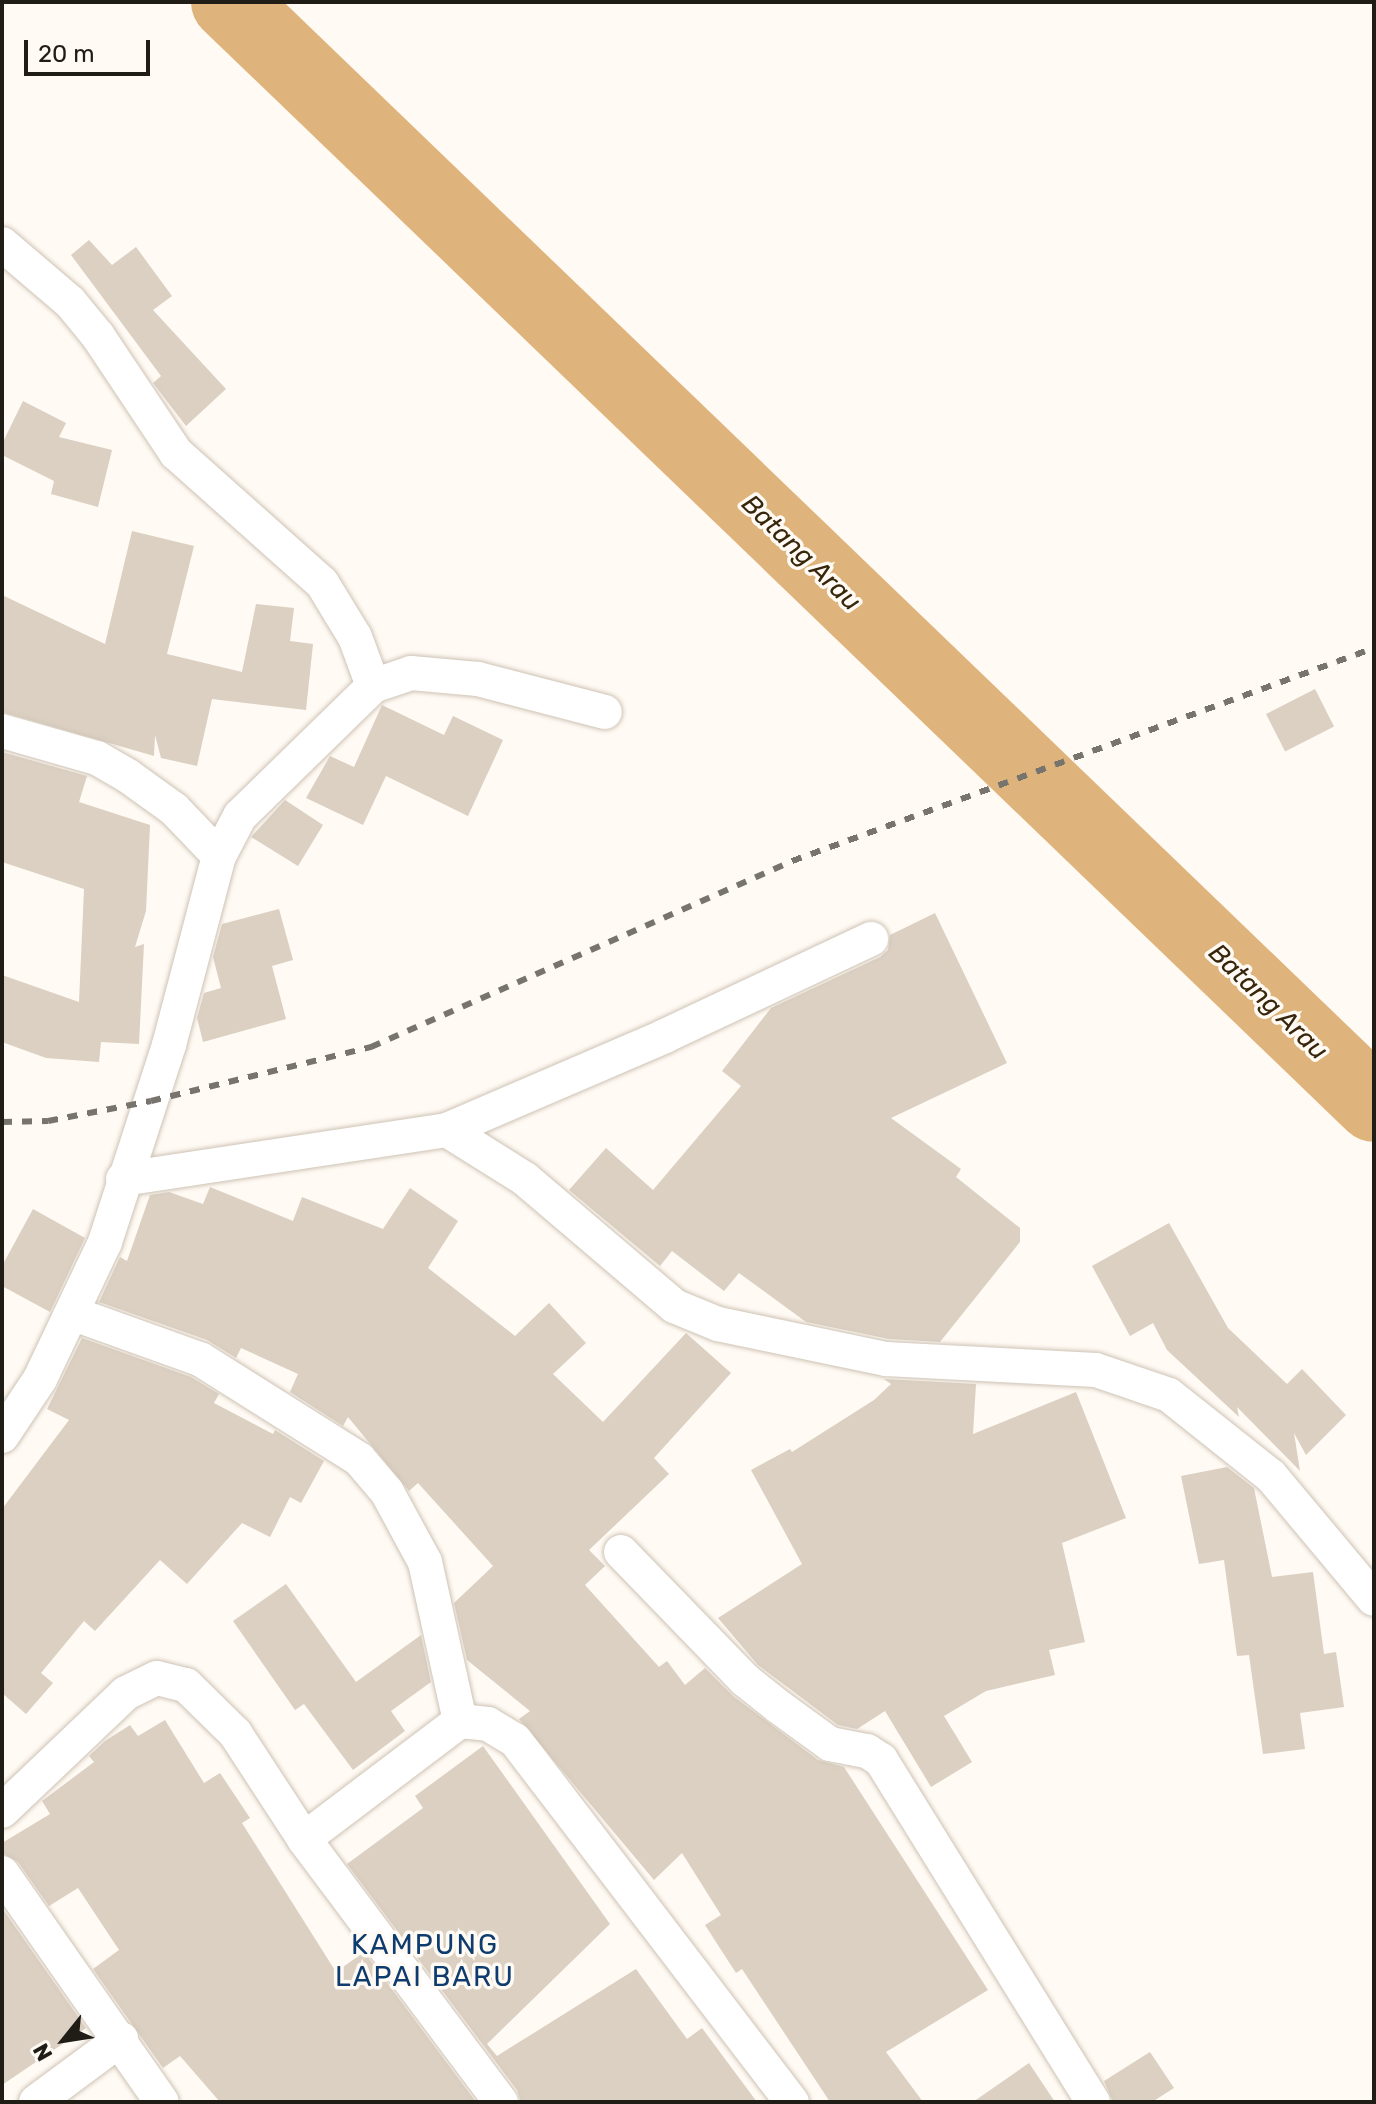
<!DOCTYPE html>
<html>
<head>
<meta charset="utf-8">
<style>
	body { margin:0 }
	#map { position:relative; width:1376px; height:2104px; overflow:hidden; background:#fffaf4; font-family:Rubik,sans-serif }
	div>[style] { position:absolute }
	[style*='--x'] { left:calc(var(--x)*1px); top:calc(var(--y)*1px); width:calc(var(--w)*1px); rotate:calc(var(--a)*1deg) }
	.river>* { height:76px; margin:-38px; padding:0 38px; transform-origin:38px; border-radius:38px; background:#dfb47c }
	.building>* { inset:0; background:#dbd0c2; transform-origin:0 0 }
	.roads { filter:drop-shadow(0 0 2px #cec3b5) drop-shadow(0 0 2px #cec3b5) }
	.minor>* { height:34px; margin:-17px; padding:0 17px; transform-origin:17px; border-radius:17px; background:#fff }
	.rail>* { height:6px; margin-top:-3px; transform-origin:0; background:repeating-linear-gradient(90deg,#77736d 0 10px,transparent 0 20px) }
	span { translate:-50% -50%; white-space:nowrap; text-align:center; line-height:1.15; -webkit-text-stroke:7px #fffaf4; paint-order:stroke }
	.water-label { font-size:26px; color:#38260c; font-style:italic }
	.quarter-label { font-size:28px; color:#0e3c6e; letter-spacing:2px }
	.frame { position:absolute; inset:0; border:4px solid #201c16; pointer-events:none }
	.north { position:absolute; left:24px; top:2000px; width:80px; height:80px; -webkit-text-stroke:6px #fffaf4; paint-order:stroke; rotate:240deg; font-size:22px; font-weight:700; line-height:32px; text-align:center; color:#201c16 }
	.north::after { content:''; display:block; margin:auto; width:28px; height:36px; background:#201c16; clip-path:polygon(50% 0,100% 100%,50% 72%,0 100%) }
	.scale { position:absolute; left:24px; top:40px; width:126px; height:36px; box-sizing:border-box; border:4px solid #201c16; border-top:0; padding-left:10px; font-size:24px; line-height:28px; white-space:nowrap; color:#201c16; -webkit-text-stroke:6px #fffaf4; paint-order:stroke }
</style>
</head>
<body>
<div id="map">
	<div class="river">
		<div style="--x:229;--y:2;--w:1589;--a:43.9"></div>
	</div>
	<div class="building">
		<div style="clip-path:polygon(89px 240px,112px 265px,136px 247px,172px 296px,153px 310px,226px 389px,186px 426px,153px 383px,161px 376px,71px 255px)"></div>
		<div style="clip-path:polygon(23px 401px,66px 423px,59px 437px,112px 450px,98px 507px,51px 494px,54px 481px,2px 455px,2px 444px)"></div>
		<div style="clip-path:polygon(132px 531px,194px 546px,167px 654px,242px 672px,256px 604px,294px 608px,290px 641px,313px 644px,306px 710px,212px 699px,197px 766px,161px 758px,155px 735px,154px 756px,2px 712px,2px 595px,105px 644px)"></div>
		<div style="left:1315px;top:689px;width:42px;height:55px;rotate:63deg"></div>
		<div style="clip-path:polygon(382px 705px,444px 735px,453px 716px,503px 740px,468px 816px,386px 776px,363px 825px,306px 798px,330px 756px,354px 767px)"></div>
		<div style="clip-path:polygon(2px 752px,87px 776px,79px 802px,150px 825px,146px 911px,135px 947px,144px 944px,139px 1044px,101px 1042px,99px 1062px,46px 1058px,2px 1042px,2px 975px,79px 1002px,84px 889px,2px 862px)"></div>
		<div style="clip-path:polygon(285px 800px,323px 825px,298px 866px,251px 837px)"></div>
		<div style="clip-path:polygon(279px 909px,293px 960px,272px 966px,286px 1019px,203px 1042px,197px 1018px,204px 993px,221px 988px,213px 957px,222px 924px)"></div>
		<div style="clip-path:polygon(935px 913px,1007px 1063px,891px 1118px,961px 1169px,956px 1177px,1020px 1228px,1020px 1242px,940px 1342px,889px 1339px,806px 1322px,739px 1273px,724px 1291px,672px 1251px,660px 1266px,569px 1190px,606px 1148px,653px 1190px,741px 1086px,722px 1071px,771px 1008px,880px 957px,888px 950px,890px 935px)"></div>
		<div style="clip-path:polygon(210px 1187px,293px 1221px,302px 1197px,383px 1229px,410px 1188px,458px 1221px,428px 1268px,515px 1336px,549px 1303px,586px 1343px,553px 1374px,603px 1422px,686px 1333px,731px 1373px,654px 1458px,669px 1474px,589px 1550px,605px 1566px,585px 1585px,659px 1667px,667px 1661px,685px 1685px,705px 1668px,733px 1696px,818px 1760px,844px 1767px,988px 1990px,886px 2052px,923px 2102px,830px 2102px,742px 1969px,736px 1973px,705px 1925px,721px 1915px,682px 1853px,654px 1880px,519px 1719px,530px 1711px,467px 1660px,454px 1603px,493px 1566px,418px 1483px,409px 1491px,348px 1417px,343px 1426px,290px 1392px,298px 1374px,241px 1348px,236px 1358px,207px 1340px,99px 1302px,120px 1257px,127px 1261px,150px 1195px,169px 1192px,203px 1204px)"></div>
		<div style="clip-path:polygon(33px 1209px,85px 1238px,50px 1312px,2px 1286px,2px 1266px)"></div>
		<div style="clip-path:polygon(1169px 1223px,1228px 1328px,1287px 1384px,1302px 1369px,1346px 1415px,1306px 1455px,1294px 1433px,1300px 1471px,1237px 1407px,1239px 1417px,1167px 1350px,1153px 1323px,1130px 1336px,1092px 1266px)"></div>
		<div style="clip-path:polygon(82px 1338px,191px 1377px,219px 1394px,214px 1403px,273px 1434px,275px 1430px,324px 1461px,301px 1503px,290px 1497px,270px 1537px,242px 1523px,187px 1584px,160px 1560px,95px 1631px,84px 1621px,41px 1673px,53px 1683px,26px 1714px,2px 1693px,2px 1509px,69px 1420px,47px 1409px)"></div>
		<div style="clip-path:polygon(884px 1379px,976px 1384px,973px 1434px,1076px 1392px,1126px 1518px,1062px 1543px,1085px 1642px,1049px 1650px,1055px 1675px,986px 1691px,944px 1716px,972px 1762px,931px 1787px,885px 1711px,857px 1729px,838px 1725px,758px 1665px,718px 1618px,802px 1564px,751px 1470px,790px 1449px,792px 1452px,874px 1400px,891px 1384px)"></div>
		<div style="clip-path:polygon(1227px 1467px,1254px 1488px,1272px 1577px,1313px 1572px,1324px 1654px,1336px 1652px,1344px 1707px,1300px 1713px,1305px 1749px,1263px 1754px,1249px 1655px,1237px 1656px,1224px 1560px,1199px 1564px,1181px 1476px)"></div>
		<div style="clip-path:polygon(286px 1584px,356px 1682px,421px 1635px,431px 1682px,391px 1711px,405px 1731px,353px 1770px,304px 1704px,295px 1710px,233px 1621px)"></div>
		<div style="clip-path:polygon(165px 1720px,204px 1783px,220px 1773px,250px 1818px,242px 1823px,336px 1972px,364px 1952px,476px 2102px,220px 2102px,180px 2056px,163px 2068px,93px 1969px,119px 1950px,78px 1888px,49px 1906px,18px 1862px,2px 1853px,2px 1843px,50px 1814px,42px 1801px,94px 1762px,89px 1756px,105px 1741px,130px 1725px,138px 1736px)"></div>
		<div style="clip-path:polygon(483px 1746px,610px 1924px,487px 2044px,497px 2056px,636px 1969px,687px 2039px,702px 2028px,757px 2102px,521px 2102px,517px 2090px,347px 1864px,423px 1808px,415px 1796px)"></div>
		<div style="clip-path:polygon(2px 1908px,86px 2028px,2px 2085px)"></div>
		<div style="clip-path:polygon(1150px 2052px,1174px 2088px,1152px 2102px,1113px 2102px,1104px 2081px)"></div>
		<div style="clip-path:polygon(1029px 2063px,1055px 2102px,973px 2102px)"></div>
	</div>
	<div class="roads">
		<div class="minor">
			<div style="--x:2;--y:244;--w:89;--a:40.5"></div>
			<div style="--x:70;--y:302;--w:44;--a:50.5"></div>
			<div style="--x:98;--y:336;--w:141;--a:56.3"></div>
			<div style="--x:176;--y:453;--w:195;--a:41.7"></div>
			<div style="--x:322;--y:583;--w:63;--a:58.6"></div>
			<div style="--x:355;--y:637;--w:52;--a:69.8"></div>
			<div style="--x:2;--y:731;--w:99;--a:15.9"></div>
			<div style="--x:97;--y:758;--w:36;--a:30"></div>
			<div style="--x:128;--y:776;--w:57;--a:35.7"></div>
			<div style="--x:174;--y:809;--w:65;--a:46.2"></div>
			<div style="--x:447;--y:1130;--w:237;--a:-23.3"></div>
			<div style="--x:665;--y:1036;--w:228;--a:-25.2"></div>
			<div style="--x:123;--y:1179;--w:328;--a:-8.6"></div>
			<div style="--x:447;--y:1130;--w:92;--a:32.1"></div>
			<div style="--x:525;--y:1179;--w:196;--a:40.4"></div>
			<div style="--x:674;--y:1306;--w:48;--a:22.2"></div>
			<div style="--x:718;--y:1324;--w:172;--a:11.8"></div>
			<div style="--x:886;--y:1359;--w:210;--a:3"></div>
			<div style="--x:1096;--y:1370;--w:77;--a:18.9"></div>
			<div style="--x:1169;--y:1395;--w:130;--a:38.5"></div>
			<div style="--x:1271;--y:1476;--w:160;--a:50.1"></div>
			<div style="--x:74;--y:1314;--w:134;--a:19.7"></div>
			<div style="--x:200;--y:1359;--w:188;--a:32.2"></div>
			<div style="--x:359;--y:1459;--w:43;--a:49.7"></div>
			<div style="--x:387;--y:1492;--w:80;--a:61.5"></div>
			<div style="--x:425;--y:1562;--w:163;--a:77.6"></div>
			<div style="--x:2;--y:1436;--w:69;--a:-56.3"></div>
			<div style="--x:40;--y:1379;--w:152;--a:-64.6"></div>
			<div style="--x:105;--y:1242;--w:207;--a:-72"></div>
			<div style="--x:169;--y:1045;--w:196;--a:-75.2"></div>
			<div style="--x:219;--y:856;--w:45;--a:-62.3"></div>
			<div style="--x:240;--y:816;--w:186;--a:-44.3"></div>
			<div style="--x:373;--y:686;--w:40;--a:-18.9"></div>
			<div style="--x:411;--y:673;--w:67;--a:5.1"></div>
			<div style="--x:478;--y:679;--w:131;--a:14.6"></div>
			<div style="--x:621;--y:1552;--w:178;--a:45.9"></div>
			<div style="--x:745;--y:1680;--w:43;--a:38.5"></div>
			<div style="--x:779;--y:1707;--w:63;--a:36"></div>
			<div style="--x:830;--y:1744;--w:38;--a:11"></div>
			<div style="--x:867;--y:1751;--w:17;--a:33"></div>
			<div style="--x:881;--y:1760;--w:402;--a:58.2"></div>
			<div style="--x:2;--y:1811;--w:171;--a:-43.6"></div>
			<div style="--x:126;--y:1693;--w:34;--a:-26"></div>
			<div style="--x:157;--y:1678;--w:30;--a:14"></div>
			<div style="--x:186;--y:1685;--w:69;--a:44.4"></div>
			<div style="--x:235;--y:1733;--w:126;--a:56.9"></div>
			<div style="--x:304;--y:1839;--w:329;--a:53.2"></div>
			<div style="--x:304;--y:1839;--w:196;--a:-37.1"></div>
			<div style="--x:460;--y:1721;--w:28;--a:6"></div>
			<div style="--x:488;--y:1724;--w:31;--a:31"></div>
			<div style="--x:515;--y:1740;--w:456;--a:52.6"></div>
			<div style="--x:2;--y:1873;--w:279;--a:55.1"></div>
			<div style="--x:36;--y:2102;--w:106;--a:-36.5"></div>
		</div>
	</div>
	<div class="rail">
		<div style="--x:2;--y:1122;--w:46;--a:-1.2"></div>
		<div style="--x:48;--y:1121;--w:105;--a:-11"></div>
		<div style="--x:151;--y:1101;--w:227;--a:-13.8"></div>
		<div style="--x:371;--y:1047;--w:460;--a:-23.8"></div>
		<div style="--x:792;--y:861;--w:620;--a:-20.1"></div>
	</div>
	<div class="water-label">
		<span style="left:801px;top:553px;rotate:44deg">Batang Arau</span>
		<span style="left:1268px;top:1002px;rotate:44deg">Batang Arau</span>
	</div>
	<div class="quarter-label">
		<span style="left:425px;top:1961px">KAMPUNG<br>LAPAI BARU</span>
	</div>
	<div class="frame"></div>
	<div class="north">N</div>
	<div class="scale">20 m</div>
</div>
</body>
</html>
